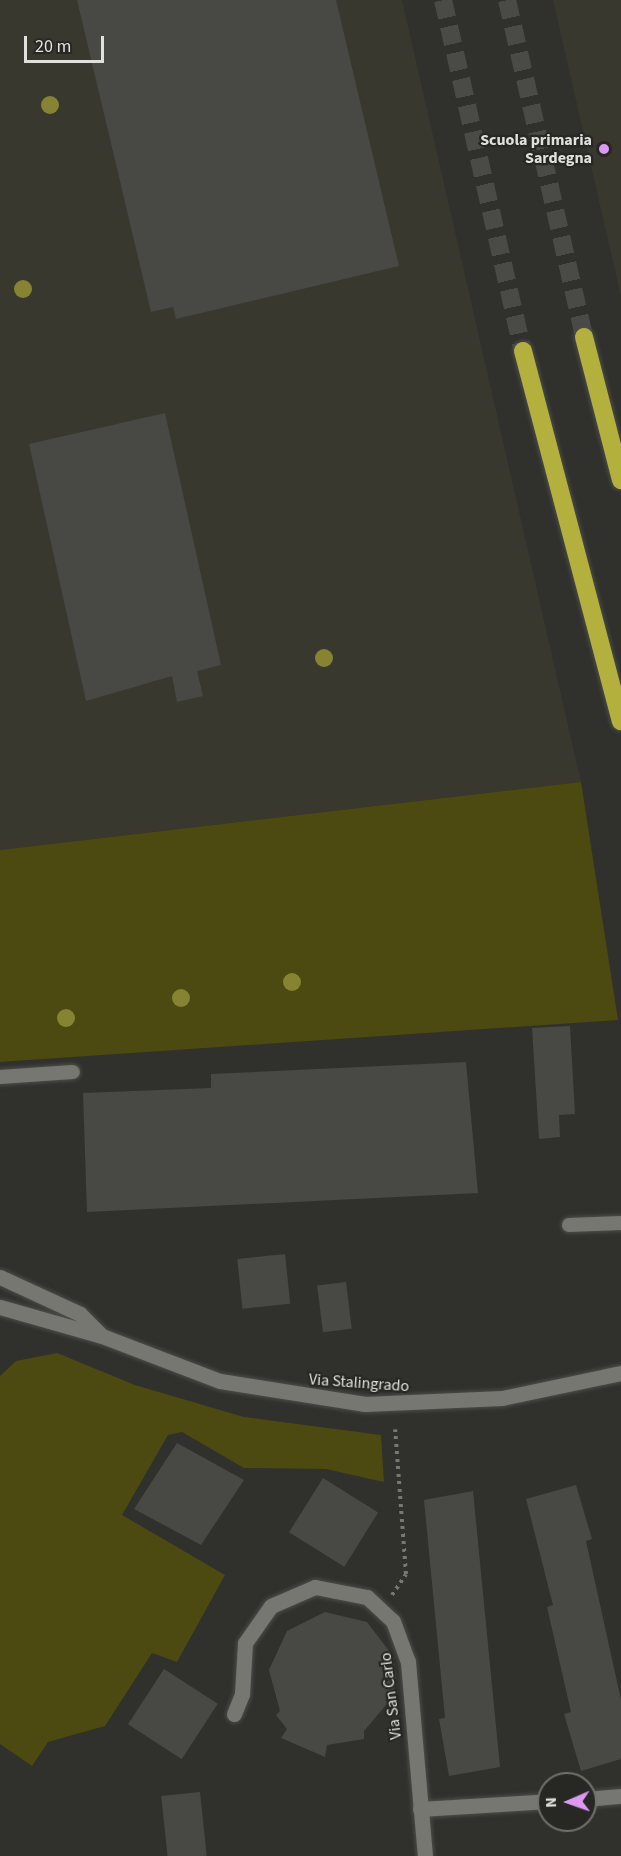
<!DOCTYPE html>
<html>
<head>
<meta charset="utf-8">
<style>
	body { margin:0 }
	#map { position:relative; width:621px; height:1856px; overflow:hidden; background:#30302d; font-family:"Source Sans 3",sans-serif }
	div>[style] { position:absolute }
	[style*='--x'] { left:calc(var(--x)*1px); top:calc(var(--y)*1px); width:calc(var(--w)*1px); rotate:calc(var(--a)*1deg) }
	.built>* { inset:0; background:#38382e }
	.green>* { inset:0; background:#4c4911 }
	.building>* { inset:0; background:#484844; transform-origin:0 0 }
	.highway-tunnel>* { height:18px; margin-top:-9px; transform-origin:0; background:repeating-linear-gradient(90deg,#4a4a47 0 18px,transparent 0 27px) }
	.path>* { height:4px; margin-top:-2px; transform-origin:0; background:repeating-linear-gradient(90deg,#777774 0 3px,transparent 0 7.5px) }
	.roads { filter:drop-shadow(0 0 2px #4c4c49) drop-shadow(0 0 2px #4c4c49) }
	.lane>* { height:14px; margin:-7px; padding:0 7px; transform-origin:7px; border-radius:7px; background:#777772 }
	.street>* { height:15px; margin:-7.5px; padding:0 7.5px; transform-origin:7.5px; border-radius:7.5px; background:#777772 }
	.secondary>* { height:15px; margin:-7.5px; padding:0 7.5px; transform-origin:7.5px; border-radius:7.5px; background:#777772 }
	.highway>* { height:18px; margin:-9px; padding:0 9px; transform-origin:9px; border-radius:9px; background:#b4b03e }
	.trees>* { width:18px; height:18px; margin:-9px; border-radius:50%; background:#868333 }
	.dots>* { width:16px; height:16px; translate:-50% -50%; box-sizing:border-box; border:3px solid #272723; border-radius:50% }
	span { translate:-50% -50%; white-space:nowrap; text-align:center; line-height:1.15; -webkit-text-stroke:4.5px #272723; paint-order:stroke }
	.poi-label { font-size:16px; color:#e0e0dd; font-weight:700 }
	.right { translate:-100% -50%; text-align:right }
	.street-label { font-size:16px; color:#e0e0dd }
	.north { position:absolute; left:537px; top:1772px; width:60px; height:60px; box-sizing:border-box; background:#272723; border:2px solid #71716d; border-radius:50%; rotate:268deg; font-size:16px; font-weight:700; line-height:24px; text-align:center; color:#e0e0dd }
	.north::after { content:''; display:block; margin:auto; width:21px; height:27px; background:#dc99f4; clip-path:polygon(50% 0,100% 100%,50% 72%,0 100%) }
	.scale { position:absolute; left:24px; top:36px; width:80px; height:27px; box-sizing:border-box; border:3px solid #e0e0dd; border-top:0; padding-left:8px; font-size:18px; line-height:21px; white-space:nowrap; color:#e0e0dd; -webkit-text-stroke:4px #272723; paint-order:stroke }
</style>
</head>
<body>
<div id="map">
	<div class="built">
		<div style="clip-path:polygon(0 0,402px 0,581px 782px,0 850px)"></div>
		<div style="clip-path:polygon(553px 0,621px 0,621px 297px)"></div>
	</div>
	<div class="green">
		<div style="clip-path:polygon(581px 782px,618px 1020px,0 1062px,0 850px)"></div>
		<div style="clip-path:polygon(57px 1353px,135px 1385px,244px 1417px,381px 1435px,384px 1482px,326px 1469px,244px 1468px,182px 1432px,168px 1435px,122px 1515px,225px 1575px,177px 1662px,152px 1653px,105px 1726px,48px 1742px,32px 1766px,0 1744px,0 1376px,16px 1361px)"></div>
	</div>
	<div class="building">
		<div style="clip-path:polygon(77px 0,336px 0,399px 266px,176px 319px,173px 307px,151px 312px)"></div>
		<div style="clip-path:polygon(165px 413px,221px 665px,197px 671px,203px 696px,177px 702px,172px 676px,86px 701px,29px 444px)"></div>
		<div style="clip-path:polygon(570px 1026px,575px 1114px,559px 1115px,560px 1137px,539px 1139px,532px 1028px)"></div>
		<div style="clip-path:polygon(466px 1062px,478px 1193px,87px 1212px,83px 1093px,211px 1088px,211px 1074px)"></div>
		<div style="left:285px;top:1254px;width:50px;height:48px;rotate:84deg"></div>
		<div style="left:346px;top:1282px;width:47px;height:29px;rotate:83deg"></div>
		<div style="clip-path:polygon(177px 1443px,244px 1480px,201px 1545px,134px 1509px)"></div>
		<div style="left:323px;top:1478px;width:65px;height:64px;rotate:32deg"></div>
		<div style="clip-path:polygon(576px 1485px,592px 1539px,586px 1541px,621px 1700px,621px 1759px,581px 1771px,564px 1714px,571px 1712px,547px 1607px,553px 1605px,526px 1499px)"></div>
		<div style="clip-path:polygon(473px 1491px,500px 1767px,449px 1776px,439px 1719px,445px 1718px,424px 1500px)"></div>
		<div style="clip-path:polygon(325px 1612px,367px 1622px,393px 1656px,396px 1677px,392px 1698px,364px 1731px,364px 1739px,327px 1745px,325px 1757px,281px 1738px,287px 1729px,276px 1715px,280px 1711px,269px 1670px,287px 1631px)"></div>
		<div style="left:164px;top:1669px;width:64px;height:66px;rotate:33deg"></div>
		<div style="left:200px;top:1792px;width:64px;height:39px;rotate:84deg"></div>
	</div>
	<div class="highway-tunnel">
		<div style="--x:443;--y:0;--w:360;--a:77.2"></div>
		<div style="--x:507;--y:0;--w:346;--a:77.1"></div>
	</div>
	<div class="path">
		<div style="--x:392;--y:1595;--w:25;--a:-56"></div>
		<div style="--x:406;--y:1574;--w:145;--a:-94.3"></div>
	</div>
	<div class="roads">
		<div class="lane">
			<div style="--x:0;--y:1077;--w:73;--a:-3.9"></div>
			<div style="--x:569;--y:1225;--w:52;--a:-2.2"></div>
		</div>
		<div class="street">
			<div style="--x:234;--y:1714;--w:22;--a:-68"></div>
			<div style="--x:242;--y:1694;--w:51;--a:-86.6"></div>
			<div style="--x:245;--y:1643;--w:45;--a:-54.9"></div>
			<div style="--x:271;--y:1606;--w:48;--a:-23.4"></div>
			<div style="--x:315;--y:1587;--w:53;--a:10.9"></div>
			<div style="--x:367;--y:1597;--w:35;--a:43"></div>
			<div style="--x:393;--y:1621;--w:44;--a:69.9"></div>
			<div style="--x:408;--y:1662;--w:195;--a:85"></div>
			<div style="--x:585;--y:1799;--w:36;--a:-5"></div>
			<div style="--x:420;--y:1809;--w:129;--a:-3.5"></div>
		</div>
		<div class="secondary">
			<div style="--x:0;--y:1277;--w:88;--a:24.8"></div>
			<div style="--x:80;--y:1314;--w:28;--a:45"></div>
			<div style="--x:0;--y:1307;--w:106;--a:15.9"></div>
			<div style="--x:102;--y:1336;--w:126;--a:20.9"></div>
			<div style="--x:220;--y:1381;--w:147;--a:9"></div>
			<div style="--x:365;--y:1404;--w:137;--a:-2.5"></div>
			<div style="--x:502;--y:1398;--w:122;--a:-11.9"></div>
		</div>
		<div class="highway">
			<div style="--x:584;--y:337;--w:148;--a:75.5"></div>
			<div style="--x:523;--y:351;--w:383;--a:75.2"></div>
		</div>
	</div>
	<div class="trees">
		<div style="left:50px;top:105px"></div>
		<div style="left:23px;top:289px"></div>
		<div style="left:324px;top:658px"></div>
		<div style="left:292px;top:982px"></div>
		<div style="left:181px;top:998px"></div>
		<div style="left:66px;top:1018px"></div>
	</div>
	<div class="dots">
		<div style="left:604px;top:149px;background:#dc99f4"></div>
	</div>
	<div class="poi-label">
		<span class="right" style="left:592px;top:149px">Scuola primaria<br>Sardegna</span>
	</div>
	<div class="street-label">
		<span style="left:359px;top:1383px;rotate:4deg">Via Stalingrado</span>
		<span style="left:391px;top:1696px;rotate:-97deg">Via San Carlo</span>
	</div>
	<div class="north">N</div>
	<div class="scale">20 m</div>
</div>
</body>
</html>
